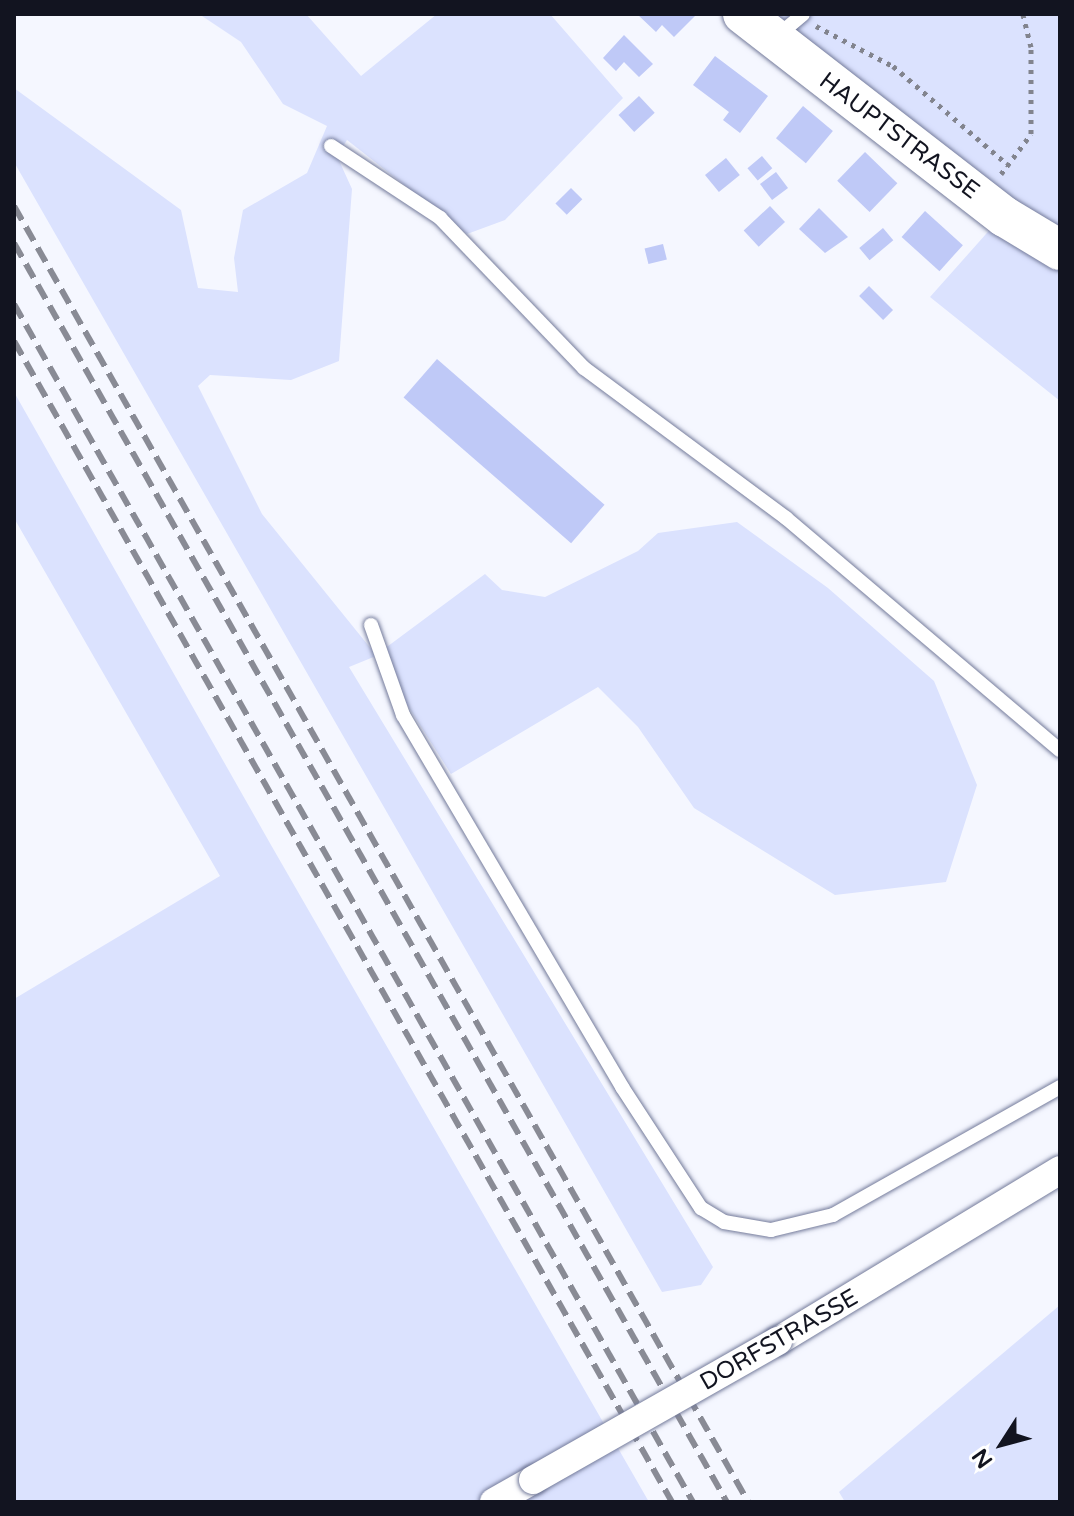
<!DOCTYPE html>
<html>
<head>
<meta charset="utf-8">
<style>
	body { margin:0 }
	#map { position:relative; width:1074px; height:1516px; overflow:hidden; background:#f5f7ff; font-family:"Varela Round",sans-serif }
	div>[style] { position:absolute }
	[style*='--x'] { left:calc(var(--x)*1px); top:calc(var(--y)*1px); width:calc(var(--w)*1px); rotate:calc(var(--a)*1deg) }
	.green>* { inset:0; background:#dbe2fe }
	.building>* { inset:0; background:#bfc9f7; transform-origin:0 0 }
	.path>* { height:5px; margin-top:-2.5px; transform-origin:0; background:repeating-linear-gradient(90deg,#82848e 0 4px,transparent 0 10px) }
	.roads { filter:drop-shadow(0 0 2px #747b9b) drop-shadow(0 0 2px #747b9b) }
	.lane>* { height:14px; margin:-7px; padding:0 7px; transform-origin:7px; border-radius:7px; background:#fff }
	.street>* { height:28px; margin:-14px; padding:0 14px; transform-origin:14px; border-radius:14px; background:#fff }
	.secondary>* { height:40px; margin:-20px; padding:0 20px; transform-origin:20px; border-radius:20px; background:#fff }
	.rail>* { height:6px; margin-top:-3px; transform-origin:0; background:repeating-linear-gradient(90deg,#898b95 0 16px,transparent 0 24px) }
	.bridges { filter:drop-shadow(0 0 2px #747b9b) drop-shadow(0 0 2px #747b9b) }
	.street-bridge>* { height:28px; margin:-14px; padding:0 14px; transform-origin:14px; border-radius:14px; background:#fff }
	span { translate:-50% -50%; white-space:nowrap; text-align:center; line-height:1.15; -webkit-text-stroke:6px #fff; paint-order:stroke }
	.street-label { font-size:24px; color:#121420 }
	.frame { position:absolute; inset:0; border:16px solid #121420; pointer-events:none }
	.north { position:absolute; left:962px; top:1404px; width:80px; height:80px; -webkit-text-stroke:6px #fff; paint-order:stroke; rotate:234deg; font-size:22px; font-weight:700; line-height:32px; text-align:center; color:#121420 }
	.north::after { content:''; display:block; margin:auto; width:28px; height:36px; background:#121420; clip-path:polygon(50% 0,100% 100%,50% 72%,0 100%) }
</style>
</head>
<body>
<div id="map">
	<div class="green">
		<div style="clip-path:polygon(199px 14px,306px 14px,361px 76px,437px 14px,550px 14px,623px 98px,505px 220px,467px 234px,347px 140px,337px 156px,352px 189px,339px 361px,291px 380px,210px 375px,198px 386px,262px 514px,376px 655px,485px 574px,502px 590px,545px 597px,638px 551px,658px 533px,737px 522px,828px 588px,934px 681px,977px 785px,946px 882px,835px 895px,694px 808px,638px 727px,598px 687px,451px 774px,376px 656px,349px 667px,713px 1267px,701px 1285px,662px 1292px,14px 162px,14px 88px,181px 210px,198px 288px,238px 292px,234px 258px,243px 210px,307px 173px,327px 126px,283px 104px,241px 42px)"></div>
		<div style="clip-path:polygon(764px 14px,1060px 14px,1060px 401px,930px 297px,1010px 207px)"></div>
		<div style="clip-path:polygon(14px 392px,271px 845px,649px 1502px,14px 1502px,14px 999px,220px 876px,14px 518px)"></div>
		<div style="clip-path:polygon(1060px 1305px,1060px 1502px,845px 1502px,839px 1492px)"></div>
	</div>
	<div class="building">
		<div style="clip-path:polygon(637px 14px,697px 14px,674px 37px,662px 25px,656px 32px)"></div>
		<div style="clip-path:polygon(624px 35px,653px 64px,639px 77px,624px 62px,616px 71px,603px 58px)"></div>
		<div style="clip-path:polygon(715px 56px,768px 96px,740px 133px,723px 120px,729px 112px,693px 85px)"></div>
		<div style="left:639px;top:96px;width:23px;height:28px;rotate:47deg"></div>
		<div style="left:803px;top:106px;width:39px;height:42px;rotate:40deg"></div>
		<div style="left:865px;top:152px;width:45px;height:40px;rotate:44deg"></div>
		<div style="left:762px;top:156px;width:16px;height:19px;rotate:50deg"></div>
		<div style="left:726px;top:158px;width:22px;height:27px;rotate:51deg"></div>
		<div style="left:776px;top:172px;width:20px;height:20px;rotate:53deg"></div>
		<div style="left:571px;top:188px;width:16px;height:22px;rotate:45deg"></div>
		<div style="left:770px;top:206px;width:22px;height:36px;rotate:47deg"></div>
		<div style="clip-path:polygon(819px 208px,848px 237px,825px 253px,799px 229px)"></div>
		<div style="left:925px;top:211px;width:51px;height:35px;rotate:42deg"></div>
		<div style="left:883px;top:228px;width:16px;height:31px;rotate:50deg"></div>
		<div style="left:663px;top:244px;width:16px;height:19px;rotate:76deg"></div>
		<div style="left:869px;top:286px;width:34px;height:14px;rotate:45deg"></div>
		<div style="left:437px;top:359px;width:222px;height:51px;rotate:41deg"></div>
	</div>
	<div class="path">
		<div style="--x:816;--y:26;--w:87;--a:27.5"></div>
		<div style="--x:893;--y:66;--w:152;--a:40.7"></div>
		<div style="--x:1001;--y:174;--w:50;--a:-53.1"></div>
		<div style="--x:1031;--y:134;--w:87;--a:-90"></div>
		<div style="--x:1031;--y:47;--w:34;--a:-104"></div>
	</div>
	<div class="roads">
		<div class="lane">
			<div style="--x:776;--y:37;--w:35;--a:-40"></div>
			<div style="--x:331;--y:146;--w:131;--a:33.4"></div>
			<div style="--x:440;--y:218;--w:208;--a:46.2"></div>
			<div style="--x:584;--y:368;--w:252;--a:36.6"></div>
			<div style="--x:786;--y:518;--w:359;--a:40.3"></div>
			<div style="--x:371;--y:625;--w:96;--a:70.4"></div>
			<div style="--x:403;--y:715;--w:432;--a:59.5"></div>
			<div style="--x:622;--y:1087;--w:145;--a:56.9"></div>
			<div style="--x:701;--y:1208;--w:27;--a:31"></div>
			<div style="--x:724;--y:1222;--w:48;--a:9.7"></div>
			<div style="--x:771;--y:1230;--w:64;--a:-13.6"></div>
			<div style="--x:833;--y:1215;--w:261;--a:-29.4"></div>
		</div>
		<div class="street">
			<div style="--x:778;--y:1341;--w:330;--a:-31.2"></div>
			<div style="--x:494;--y:1502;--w:45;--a:-29.4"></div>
		</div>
		<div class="secondary">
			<div style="--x:743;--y:14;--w:331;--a:37.8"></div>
			<div style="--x:1005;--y:217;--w:64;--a:31"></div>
		</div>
	</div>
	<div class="rail">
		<div style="--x:14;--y:206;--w:1489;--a:60.47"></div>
		<div style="--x:14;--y:243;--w:1447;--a:60.48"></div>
		<div style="--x:14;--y:304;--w:1377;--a:60.46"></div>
		<div style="--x:14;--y:341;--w:1334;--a:60.46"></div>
	</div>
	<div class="bridges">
		<div class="street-bridge">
			<div style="--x:533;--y:1480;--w:282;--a:-29.6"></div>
		</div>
	</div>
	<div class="street-label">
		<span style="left:899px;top:136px;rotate:37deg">HAUPTSTRASSE</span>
		<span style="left:779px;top:1340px;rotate:-30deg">DORFSTRASSE</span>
	</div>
	<div class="frame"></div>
	<div class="north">N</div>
</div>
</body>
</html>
